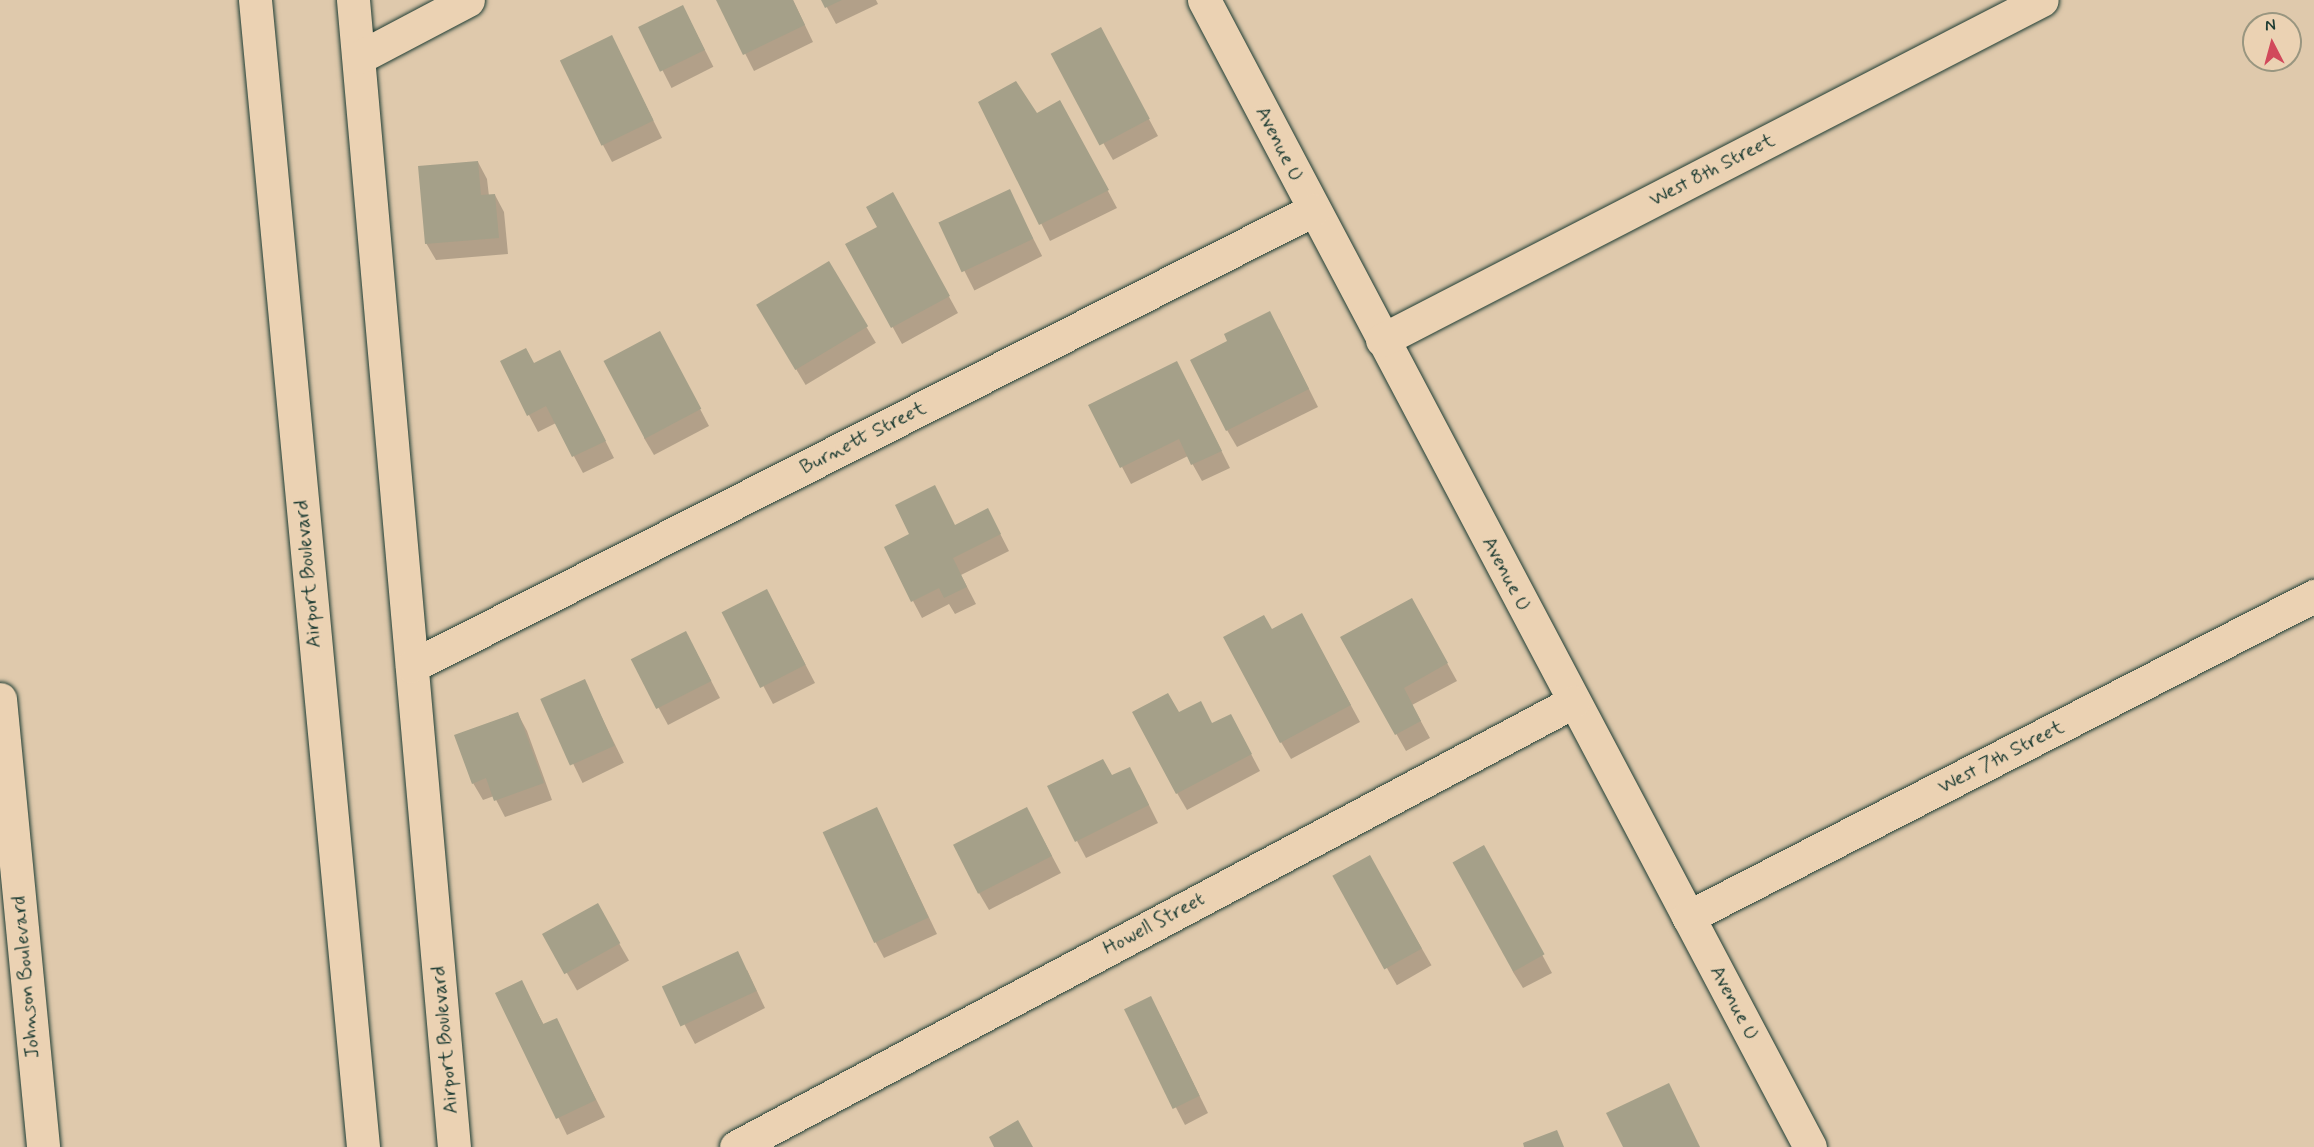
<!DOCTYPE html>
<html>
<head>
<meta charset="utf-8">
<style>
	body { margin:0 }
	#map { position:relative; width:2314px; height:1147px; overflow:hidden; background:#dfc9ac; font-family:Mynerve,sans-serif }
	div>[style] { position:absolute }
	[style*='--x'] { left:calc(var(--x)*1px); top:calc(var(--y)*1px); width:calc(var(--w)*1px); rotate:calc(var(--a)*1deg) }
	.shadow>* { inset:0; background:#0003; transform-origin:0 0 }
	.building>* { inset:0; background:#a5a089; transform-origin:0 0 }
	.roads { filter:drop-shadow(0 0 2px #1f3d34) drop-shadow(0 0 2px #1f3d34) }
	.street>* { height:33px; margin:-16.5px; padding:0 16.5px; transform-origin:16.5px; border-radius:16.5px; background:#ebd2b3 }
	.secondary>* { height:33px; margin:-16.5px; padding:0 16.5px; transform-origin:16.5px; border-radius:16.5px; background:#ebd2b3 }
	span { translate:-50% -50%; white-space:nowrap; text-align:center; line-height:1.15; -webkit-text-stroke:5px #ebd2b3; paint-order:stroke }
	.street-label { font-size:20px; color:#1f3d34 }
	.north { position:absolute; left:2242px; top:12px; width:60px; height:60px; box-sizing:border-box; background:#ebd2b3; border:2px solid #999680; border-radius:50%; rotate:354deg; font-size:16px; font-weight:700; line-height:24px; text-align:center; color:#1f3d34 }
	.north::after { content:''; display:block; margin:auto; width:21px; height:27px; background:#d1495b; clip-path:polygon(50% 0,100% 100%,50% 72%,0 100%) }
</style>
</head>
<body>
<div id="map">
	<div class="shadow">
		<div style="clip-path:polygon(718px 0,793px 0,813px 42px,754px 71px)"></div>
		<div style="clip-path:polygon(823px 0,876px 0,878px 4px,836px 24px)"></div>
		<div style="left:683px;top:7px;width:67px;height:47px;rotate:63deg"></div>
		<div style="clip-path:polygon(612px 37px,662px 138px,612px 162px,603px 145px)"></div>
		<div style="clip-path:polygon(1110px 46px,1158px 136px,1113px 160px,1053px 55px)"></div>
		<div style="clip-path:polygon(980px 102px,1037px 115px,1069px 118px,1117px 208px,1050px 241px)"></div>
		<div style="clip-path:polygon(478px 162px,487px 179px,489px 196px,495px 195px,504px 212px,508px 254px,436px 260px,426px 243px)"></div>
		<div style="left:1009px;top:191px;width:73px;height:76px;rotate:63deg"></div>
		<div style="clip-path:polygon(902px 211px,958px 313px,902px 344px,847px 244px,879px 228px)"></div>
		<div style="left:828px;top:263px;width:93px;height:82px;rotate:59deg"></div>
		<div style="clip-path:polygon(1279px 329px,1318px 407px,1237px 447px,1227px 430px,1229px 342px)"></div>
		<div style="clip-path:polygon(669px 350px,709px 426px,654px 455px,644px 438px)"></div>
		<div style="clip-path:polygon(534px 365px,569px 369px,614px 458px,583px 473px,556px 423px,538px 432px,529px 415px)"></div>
		<div style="clip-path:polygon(1186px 380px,1230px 468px,1202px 481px,1188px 456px,1131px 484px,1122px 467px)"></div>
		<div style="clip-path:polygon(988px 510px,1009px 551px,961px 575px,976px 604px,955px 614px,949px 604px,922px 618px,913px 601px,955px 526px)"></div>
		<div style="clip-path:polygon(776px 608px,815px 683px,773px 704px,724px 613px)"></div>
		<div style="clip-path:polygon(1421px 616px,1457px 681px,1412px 705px,1430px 738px,1406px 751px,1342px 638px)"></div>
		<div style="clip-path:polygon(1272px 631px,1311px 632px,1360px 722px,1291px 759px,1281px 742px)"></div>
		<div style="clip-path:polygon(695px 650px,720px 698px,668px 725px,633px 661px)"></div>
		<div style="left:584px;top:681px;width:91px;height:46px;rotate:64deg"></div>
		<div style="clip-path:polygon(518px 714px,527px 731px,552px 800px,505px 817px,494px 796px,483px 800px,473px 783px)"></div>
		<div style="clip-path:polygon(1179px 714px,1240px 733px,1260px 771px,1187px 810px,1177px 793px)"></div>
		<div style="clip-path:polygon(1112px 777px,1139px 785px,1158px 823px,1086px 858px,1077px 841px)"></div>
		<div style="clip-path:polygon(877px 809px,937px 934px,884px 958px,875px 941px)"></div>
		<div style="clip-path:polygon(1036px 826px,1061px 873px,989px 910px,979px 893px)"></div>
		<div style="left:1369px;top:857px;width:125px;height:40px;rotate:60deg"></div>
		<div style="clip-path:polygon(1493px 864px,1552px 973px,1523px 988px,1513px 972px)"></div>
		<div style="left:597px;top:905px;width:64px;height:60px;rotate:60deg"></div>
		<div style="clip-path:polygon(747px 970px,765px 1008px,695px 1044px,665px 988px)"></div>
		<div style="clip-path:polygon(521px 982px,544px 1025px,556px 1020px,605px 1117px,567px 1135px,497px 993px)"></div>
		<div style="clip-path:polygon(1126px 1011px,1160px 1015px,1208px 1113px,1185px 1125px)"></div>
	</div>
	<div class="building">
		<div style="clip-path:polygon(716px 0,793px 0,805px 25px,743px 55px)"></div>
		<div style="clip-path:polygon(821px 0,842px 0,825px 8px)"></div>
		<div style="left:683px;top:5px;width:50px;height:50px;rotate:64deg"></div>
		<div style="left:1101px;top:27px;width:104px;height:57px;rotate:62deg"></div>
		<div style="left:612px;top:35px;width:95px;height:58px;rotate:64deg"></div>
		<div style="clip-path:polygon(1016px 81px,1037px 113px,1060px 100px,1109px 190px,1039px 225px,978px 102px)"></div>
		<div style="clip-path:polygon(478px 161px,481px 195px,495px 194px,499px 238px,425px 244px,418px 166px)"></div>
		<div style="left:1010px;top:189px;width:55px;height:79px;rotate:65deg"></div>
		<div style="clip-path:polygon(893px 192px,950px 296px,891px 328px,845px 244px,877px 227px,866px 207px)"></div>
		<div style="left:829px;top:261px;width:76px;height:85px;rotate:59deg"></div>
		<div style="clip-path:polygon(1270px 311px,1309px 389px,1226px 431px,1190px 360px,1227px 341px,1224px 334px)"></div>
		<div style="left:660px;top:331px;width:88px;height:64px;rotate:62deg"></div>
		<div style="clip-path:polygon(526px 348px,534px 363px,560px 350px,606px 441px,572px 457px,546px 406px,527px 416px,500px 361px)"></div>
		<div style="clip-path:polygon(1177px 361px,1222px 451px,1191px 465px,1179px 439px,1120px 468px,1088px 405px)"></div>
		<div style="clip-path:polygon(935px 485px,955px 525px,988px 508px,1001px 534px,953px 558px,967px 587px,944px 598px,939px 588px,911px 602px,884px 547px,909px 534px,895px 505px)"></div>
		<div style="left:767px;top:589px;width:85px;height:51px;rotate:63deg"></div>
		<div style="clip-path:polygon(1412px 598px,1448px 663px,1404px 688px,1421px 721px,1395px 735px,1340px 637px)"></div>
		<div style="clip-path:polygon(1302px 613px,1351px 705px,1280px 743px,1223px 637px,1264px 615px,1272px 629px)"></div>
		<div style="left:686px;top:631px;width:56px;height:62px;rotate:63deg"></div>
		<div style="left:585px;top:679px;width:73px;height:49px;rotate:66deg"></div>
		<div style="clip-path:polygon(1168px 693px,1179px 712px,1201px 701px,1212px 723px,1231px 714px,1252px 754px,1176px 794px,1132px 712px)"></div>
		<div style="clip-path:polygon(518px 712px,544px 783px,494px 801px,486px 778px,472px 784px,454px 735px)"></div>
		<div style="clip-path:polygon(1103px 759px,1112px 775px,1130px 767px,1149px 805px,1075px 842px,1047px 786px)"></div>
		<div style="left:877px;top:807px;width:122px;height:60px;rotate:65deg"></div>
		<div style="left:1027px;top:807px;width:55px;height:83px;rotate:63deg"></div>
		<div style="left:1484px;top:845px;width:125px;height:36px;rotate:61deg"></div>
		<div style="left:1370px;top:855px;width:107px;height:43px;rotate:61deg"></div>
		<div style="left:598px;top:903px;width:46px;height:64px;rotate:61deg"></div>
		<div style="left:738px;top:951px;width:44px;height:84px;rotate:65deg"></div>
		<div style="clip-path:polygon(522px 980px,543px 1024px,557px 1018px,596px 1100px,556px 1119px,495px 993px)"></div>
		<div style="left:1151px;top:996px;width:111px;height:30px;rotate:64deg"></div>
		<div style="clip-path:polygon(1669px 1083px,1700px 1147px,1623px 1147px,1606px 1113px)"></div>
		<div style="clip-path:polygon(1018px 1120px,1033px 1147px,994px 1147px,989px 1137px)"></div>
		<div style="clip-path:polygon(1557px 1130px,1564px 1147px,1524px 1147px,1523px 1143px)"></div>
	</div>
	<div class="roads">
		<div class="street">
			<div style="--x:255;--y:0;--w:1152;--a:84.62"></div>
			<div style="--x:353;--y:0;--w:1151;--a:84.97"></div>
			<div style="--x:1204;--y:0;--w:1297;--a:62.15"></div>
			<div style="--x:360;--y:57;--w:122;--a:-27.8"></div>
			<div style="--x:1382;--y:340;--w:742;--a:-27.26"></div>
			<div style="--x:412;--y:666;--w:1010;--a:-26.84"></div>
			<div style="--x:1688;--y:917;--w:704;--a:-27.15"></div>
			<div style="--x:736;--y:1147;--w:948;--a:-28"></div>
		</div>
		<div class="secondary">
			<div style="--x:0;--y:699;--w:450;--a:84.5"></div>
		</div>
	</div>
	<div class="street-label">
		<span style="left:1279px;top:144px;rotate:63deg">Avenue U</span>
		<span style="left:1712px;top:170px;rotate:-27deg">West 8th Street</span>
		<span style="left:863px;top:438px;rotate:-27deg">Burnett Street</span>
		<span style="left:308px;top:574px;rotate:-95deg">Airport Boulevard</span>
		<span style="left:1506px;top:574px;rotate:62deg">Avenue U</span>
		<span style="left:2001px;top:757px;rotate:-27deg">West 7th Street</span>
		<span style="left:1154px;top:924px;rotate:-28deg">Howell Street</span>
		<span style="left:26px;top:977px;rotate:-95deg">Johnson Boulevard</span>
		<span style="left:1734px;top:1003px;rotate:62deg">Avenue U</span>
		<span style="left:445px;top:1040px;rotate:-95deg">Airport Boulevard</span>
	</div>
	<div class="north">N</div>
</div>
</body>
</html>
